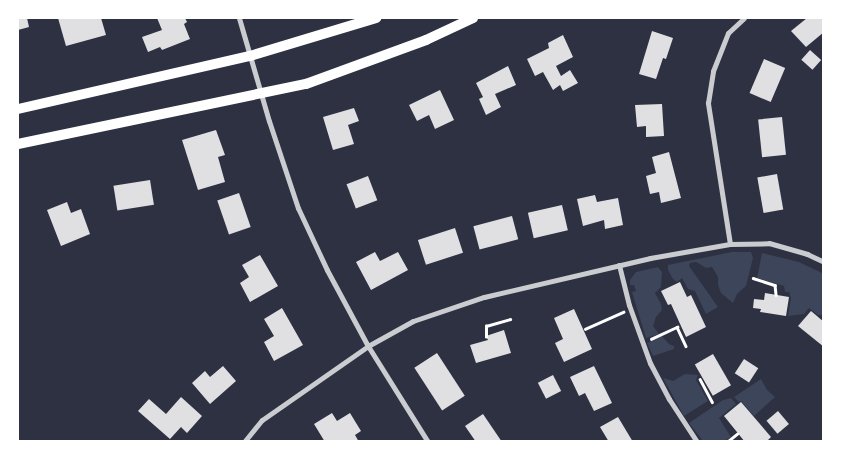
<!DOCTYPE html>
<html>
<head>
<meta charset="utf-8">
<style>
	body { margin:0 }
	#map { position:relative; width:841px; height:459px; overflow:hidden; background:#2d3142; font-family:Mulish,sans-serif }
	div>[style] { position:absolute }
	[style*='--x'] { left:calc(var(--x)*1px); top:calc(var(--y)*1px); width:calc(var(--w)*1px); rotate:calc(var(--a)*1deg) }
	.green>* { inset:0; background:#3c4559 }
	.building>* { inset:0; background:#e0e0e3; transform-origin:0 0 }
	.path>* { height:2.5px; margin:-1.25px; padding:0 1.25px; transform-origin:1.25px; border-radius:1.25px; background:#fff }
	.minor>* { height:5px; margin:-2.5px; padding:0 2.5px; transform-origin:2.5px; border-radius:2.5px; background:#caccd0 }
	.secondary>* { height:10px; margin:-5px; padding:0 5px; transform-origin:5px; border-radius:5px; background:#fff }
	span { translate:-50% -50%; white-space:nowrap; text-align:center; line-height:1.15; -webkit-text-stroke:4.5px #fff; paint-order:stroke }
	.frame { position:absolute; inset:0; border:19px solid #fff; pointer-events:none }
</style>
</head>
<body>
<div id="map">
	<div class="green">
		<div style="clip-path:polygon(732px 252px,751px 252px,753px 258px,746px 286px,737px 294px,733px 303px,721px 293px,718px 285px,718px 277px,712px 267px,706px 268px,696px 262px,690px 263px,689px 266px,718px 307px,706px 314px,695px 291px,688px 289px,682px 278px,677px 282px,673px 279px,668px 270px,668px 265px)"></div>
		<div style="clip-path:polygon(762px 253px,799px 262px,824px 274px,823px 315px,818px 315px,809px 308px,804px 314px,788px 316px,791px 298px,789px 292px,785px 292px,784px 286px,757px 278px)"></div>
		<div style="clip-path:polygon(658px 267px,662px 272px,661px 287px,655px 293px,661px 304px,662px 310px,656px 317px,653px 326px,659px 334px,646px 338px,632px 292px,636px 291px,634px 285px,630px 285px,630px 280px,636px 272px)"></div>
		<div style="clip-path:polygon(662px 336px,669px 344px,674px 346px,674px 349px,653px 356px,647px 343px)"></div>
		<div style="clip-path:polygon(685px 374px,698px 375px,696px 380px,708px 401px,684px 416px,663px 378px,673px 381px)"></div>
		<div style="clip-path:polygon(761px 379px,767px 390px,775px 397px,754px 416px,741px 401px,739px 402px,734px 397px)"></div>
		<div style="clip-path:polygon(731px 398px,736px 404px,719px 418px,731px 437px,725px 441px,703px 441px,689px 423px,723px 400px)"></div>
	</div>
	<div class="building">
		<div style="clip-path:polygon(18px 18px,27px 18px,29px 27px,18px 30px)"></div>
		<div style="clip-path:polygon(58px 18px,101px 18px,106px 35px,66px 46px)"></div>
		<div style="clip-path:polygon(157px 18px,185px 18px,187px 22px,184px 24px,190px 39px,162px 50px,160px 47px,148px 52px,142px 37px,162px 30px)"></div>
		<div style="clip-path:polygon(807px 18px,824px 18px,824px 32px,806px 47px,791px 31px)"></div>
		<div style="clip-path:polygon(652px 31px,673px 38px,666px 59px,663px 58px,656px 79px,639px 74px)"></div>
		<div style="clip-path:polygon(563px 35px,573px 57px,556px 66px,561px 76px,570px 70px,578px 83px,563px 91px,560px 85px,553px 90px,543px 72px,535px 76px,527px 59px,549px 48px,548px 43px)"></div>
		<div style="left:810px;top:50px;width:15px;height:13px;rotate:42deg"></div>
		<div style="left:764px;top:59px;width:23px;height:37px;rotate:23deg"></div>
		<div style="clip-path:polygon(508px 66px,516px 85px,495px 94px,501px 107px,486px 115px,479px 99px,483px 97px,476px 83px)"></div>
		<div style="clip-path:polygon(440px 90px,454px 120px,435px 129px,429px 115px,417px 121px,409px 105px)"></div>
		<div style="clip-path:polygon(662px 104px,664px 136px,646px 137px,646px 126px,637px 127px,635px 105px)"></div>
		<div style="clip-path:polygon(354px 108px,359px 121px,348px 125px,354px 144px,333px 150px,323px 117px)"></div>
		<div style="left:782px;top:117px;width:38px;height:24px;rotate:84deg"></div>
		<div style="clip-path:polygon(216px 130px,225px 155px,218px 157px,225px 182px,198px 190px,182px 140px)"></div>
		<div style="clip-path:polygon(669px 152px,681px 198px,661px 203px,659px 192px,650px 194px,646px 176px,656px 173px,652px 157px)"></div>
		<div style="left:777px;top:174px;width:36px;height:20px;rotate:80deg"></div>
		<div style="left:368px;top:176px;width:26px;height:23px;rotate:69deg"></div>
		<div style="left:150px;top:180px;width:25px;height:37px;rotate:81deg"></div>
		<div style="left:239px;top:193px;width:36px;height:23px;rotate:71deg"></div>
		<div style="clip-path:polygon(595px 195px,597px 202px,618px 198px,623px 225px,605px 229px,604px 220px,583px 226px,577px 199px)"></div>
		<div style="clip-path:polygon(67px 202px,71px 213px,81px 209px,90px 234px,61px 246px,47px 210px)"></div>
		<div style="left:562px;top:205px;width:26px;height:35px;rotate:77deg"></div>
		<div style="left:512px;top:216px;width:24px;height:40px;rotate:75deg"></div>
		<div style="left:455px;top:228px;width:26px;height:39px;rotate:72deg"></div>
		<div style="clip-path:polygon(375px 252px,380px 261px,398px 252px,408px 270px,371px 290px,356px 262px)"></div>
		<div style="clip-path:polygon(260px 255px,278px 286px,250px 302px,240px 283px,249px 277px,242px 265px)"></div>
		<div style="clip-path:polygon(680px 282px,687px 297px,691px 295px,706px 327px,686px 337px,671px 304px,668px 305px,661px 291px)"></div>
		<div style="clip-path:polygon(765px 293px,789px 297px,786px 316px,760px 312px,761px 309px,753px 308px,754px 299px,764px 300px)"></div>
		<div style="clip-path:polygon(282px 308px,303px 345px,274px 361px,264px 342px,274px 336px,264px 319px)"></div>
		<div style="clip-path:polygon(574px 309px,592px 349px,564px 362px,555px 343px,563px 339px,554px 318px)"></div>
		<div style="clip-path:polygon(811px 311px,824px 322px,824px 347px,798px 326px)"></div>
		<div style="clip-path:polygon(504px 330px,511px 353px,476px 363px,470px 345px,488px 340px,486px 336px)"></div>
		<div style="left:437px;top:353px;width:51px;height:27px;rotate:57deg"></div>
		<div style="left:713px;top:354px;width:36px;height:21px;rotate:60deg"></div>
		<div style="left:744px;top:359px;width:17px;height:17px;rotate:33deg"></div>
		<div style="clip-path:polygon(223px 366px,236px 381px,210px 404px,192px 383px,205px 371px,210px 377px)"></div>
		<div style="clip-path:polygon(594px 366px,612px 403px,594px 411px,585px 393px,579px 396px,570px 377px)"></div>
		<div style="left:553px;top:375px;width:18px;height:17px;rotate:63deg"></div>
		<div style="clip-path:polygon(181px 397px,202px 416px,187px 433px,181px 427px,170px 439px,138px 411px,149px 399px,166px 414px)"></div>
		<div style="clip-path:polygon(741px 402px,771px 437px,766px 442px,745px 442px,724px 416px)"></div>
		<div style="left:778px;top:411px;width:17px;height:15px;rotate:50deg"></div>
		<div style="clip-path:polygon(332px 413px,337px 421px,350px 413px,361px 431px,355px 435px,359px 442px,325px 442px,314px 424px)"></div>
		<div style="clip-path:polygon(483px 414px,502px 442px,476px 442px,465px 426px)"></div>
		<div style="clip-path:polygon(618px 417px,633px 442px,609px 442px,600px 427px)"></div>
	</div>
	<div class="path">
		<div style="--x:753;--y:278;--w:23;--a:18"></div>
		<div style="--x:775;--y:285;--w:10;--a:84"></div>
		<div style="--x:585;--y:329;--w:42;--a:-24.1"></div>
		<div style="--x:486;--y:337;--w:11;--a:-90"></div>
		<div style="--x:486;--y:326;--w:25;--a:-16"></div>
		<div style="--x:651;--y:339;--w:29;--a:-25"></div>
		<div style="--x:677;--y:327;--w:21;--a:65"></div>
		<div style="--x:700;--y:379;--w:26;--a:62"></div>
		<div style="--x:727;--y:442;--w:13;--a:-39"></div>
	</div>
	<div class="minor">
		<div style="--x:239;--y:18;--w:107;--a:73.8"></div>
		<div style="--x:269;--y:121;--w:92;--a:71.6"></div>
		<div style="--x:298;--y:208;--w:68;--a:64.9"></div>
		<div style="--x:327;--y:270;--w:86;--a:61.7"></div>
		<div style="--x:368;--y:346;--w:113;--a:58"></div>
		<div style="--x:730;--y:244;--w:143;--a:-98.9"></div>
		<div style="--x:708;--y:103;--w:32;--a:-81"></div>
		<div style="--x:713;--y:71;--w:41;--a:-68.5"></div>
		<div style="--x:728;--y:33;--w:22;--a:-43"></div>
		<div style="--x:619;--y:265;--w:41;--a:76"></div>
		<div style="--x:629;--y:305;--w:62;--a:70.1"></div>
		<div style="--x:650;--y:363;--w:41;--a:62.2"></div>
		<div style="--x:669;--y:399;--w:51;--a:56.9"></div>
		<div style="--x:244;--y:442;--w:28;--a:-51"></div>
		<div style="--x:262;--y:420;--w:129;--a:-34.9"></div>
		<div style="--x:368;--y:346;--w:51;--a:-29.1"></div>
		<div style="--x:413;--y:321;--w:75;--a:-18.7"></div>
		<div style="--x:484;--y:297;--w:171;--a:-13.2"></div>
		<div style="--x:650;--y:258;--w:81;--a:-9.9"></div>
		<div style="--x:730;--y:244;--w:39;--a:-1"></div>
		<div style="--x:769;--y:243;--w:40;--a:16"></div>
		<div style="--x:807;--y:254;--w:19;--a:25"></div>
	</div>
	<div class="secondary">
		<div style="--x:18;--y:109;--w:238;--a:-12.9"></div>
		<div style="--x:250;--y:56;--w:132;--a:-16.8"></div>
		<div style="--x:18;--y:144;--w:294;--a:-11.8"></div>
		<div style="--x:306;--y:84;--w:128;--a:-20.1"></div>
		<div style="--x:426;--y:40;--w:52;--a:-25.1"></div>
	</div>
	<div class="frame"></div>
</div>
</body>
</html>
